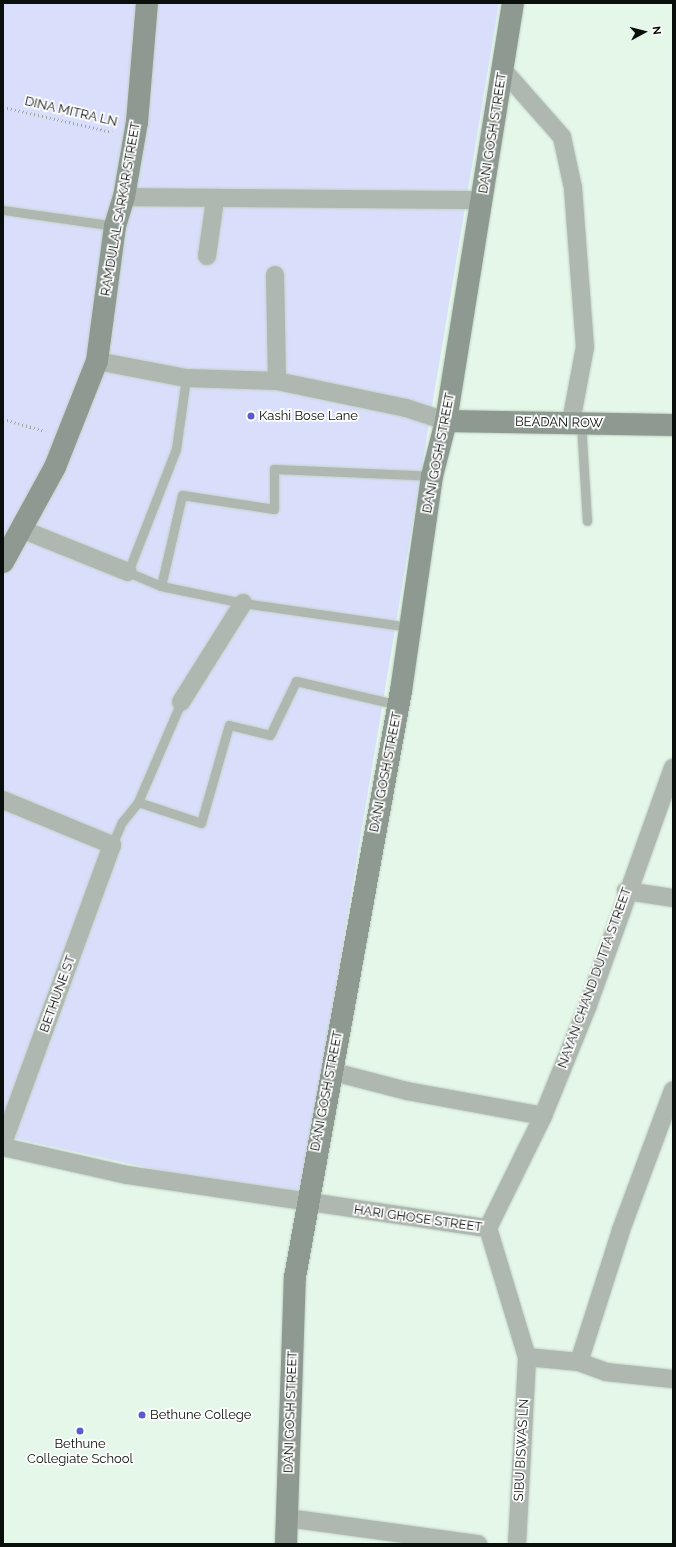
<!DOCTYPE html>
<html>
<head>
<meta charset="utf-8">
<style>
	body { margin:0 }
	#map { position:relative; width:676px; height:1547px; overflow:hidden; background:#e4f7e9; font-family:Raleway,sans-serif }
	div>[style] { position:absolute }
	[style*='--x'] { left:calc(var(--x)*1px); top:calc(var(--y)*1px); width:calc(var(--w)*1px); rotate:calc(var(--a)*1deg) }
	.green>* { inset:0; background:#d9defa }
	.path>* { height:2.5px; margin-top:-1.25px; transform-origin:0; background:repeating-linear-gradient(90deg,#9caaa0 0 1px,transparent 0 4px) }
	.roads { filter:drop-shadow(0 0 1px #c1d2c5) drop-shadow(0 0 1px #c1d2c5) }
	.lane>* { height:9px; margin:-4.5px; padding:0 4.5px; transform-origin:4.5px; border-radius:4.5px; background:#afb7b1 }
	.street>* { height:18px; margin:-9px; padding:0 9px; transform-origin:9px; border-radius:9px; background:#afb7b1 }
	.secondary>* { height:22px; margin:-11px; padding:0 11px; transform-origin:11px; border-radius:11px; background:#8e9a91 }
	.dots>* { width:11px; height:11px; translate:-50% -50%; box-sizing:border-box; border:2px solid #fff; border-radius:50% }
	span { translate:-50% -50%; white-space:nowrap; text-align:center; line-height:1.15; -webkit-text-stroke:3.5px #fff; paint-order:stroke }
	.street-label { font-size:13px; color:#090f0b }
	.poi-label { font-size:13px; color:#090f0b }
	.left { translate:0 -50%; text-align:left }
	.frame { position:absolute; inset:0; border:4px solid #090f0b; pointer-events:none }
	.north { position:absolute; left:624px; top:12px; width:40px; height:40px; -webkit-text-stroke:3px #fff; paint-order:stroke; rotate:83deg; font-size:11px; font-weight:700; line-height:16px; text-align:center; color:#090f0b }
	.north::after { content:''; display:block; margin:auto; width:14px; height:18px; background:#090f0b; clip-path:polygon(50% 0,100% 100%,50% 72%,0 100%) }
</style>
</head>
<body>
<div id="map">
	<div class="green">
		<div style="clip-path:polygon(3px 3px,499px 3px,300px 1201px,3px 1136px)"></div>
	</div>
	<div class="path">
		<div style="--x:3;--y:107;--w:112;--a:12.9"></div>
		<div style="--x:3;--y:419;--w:44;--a:15.9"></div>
	</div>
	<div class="roads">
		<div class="lane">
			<div style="--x:3;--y:210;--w:113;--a:8.1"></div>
			<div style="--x:186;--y:378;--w:72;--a:98"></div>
			<div style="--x:176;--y:449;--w:132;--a:111.3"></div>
			<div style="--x:128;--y:572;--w:36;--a:23"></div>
			<div style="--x:161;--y:586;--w:84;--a:11.7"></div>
			<div style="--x:243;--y:603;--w:169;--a:8.2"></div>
			<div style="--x:581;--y:423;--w:98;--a:86.5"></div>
			<div style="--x:161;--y:586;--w:93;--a:-77"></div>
			<div style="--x:182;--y:495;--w:93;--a:8.7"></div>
			<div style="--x:274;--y:509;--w:40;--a:-90"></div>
			<div style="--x:274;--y:469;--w:158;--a:2.5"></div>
			<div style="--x:138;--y:802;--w:109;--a:-66.7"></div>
			<div style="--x:112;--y:845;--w:25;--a:-67"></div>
			<div style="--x:122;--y:822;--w:26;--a:-51"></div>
			<div style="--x:138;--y:802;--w:66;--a:18.4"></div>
			<div style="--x:201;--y:823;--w:102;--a:-74.1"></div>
			<div style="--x:229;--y:725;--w:42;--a:13.7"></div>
			<div style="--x:270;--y:735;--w:60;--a:-64.3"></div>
			<div style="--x:296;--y:681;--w:106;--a:13.1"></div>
		</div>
		<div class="street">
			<div style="--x:503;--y:70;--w:89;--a:48.6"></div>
			<div style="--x:562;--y:137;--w:52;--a:77.8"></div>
			<div style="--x:573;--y:188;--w:159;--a:85.7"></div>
			<div style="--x:585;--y:347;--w:76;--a:100.6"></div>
			<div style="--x:124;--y:197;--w:359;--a:0.5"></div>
			<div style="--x:207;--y:256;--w:57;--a:-81.9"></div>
			<div style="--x:275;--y:275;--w:106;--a:88.9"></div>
			<div style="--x:97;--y:361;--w:91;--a:10.8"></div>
			<div style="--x:186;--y:378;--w:91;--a:1.9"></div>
			<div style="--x:277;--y:381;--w:132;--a:11.8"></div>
			<div style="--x:406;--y:408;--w:42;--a:18"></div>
			<div style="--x:21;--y:529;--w:115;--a:21.9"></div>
			<div style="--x:181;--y:702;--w:117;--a:-57.9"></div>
			<div style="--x:3;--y:800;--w:118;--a:22.4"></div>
			<div style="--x:112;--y:845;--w:317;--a:110.1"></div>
			<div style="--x:626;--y:891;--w:48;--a:8.5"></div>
			<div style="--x:330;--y:1071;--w:80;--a:14.6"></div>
			<div style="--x:407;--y:1091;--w:138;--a:10.4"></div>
			<div style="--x:3;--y:1147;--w:127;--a:12.7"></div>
			<div style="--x:127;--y:1175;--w:365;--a:8.4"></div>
			<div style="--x:488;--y:1228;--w:135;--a:73.2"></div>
			<div style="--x:527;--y:1357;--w:52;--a:5.5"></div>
			<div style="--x:579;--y:1362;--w:29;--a:20"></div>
			<div style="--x:606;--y:1372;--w:67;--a:6"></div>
			<div style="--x:488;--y:1228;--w:125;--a:-63.8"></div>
			<div style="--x:543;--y:1116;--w:120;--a:-67.9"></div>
			<div style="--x:588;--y:1005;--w:252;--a:-70.3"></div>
			<div style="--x:579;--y:1362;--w:139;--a:-72.3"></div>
			<div style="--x:621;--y:1230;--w:149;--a:-69.6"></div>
			<div style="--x:287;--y:1518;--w:193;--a:7.8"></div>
			<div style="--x:517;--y:1544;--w:187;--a:-86.9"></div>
		</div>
		<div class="secondary">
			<div style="--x:446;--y:421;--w:227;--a:1"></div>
			<div style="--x:3;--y:562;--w:108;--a:-61.3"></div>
			<div style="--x:55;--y:467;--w:114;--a:-68.4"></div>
			<div style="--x:97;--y:361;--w:136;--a:-82.4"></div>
			<div style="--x:115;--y:226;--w:30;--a:-73"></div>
			<div style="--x:124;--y:197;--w:76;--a:-80.2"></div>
			<div style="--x:137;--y:122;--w:119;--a:-85.2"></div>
			<div style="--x:286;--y:1544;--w:267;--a:-88.1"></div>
			<div style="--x:295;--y:1277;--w:596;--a:-79.75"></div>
			<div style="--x:401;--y:691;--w:217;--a:-81.8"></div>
			<div style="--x:432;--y:476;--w:57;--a:-75.7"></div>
			<div style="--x:446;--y:421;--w:423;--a:-80.9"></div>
		</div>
	</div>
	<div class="dots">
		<div style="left:251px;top:416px;background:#5a5ad2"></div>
		<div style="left:142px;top:1415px;background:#5a5ad2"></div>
		<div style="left:80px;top:1431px;background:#5a5ad2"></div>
	</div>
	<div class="street-label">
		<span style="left:71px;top:112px;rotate:13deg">DINA MITRA LN</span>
		<span style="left:493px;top:133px;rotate:-81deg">DANI GOSH STREET</span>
		<span style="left:121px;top:209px;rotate:-80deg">RAMDULAL SARKAR STREET</span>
		<span style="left:559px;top:423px;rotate:1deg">BEADAN ROW</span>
		<span style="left:439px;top:453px;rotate:-79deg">DANI GOSH STREET</span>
		<span style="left:386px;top:772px;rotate:-79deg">DANI GOSH STREET</span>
		<span style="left:595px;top:978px;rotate:-70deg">NAYAN CHAND DUTTA STREET</span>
		<span style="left:58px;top:994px;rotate:-70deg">BETHUNE ST</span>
		<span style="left:327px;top:1091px;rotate:-79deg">DANI GOSH STREET</span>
		<span style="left:418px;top:1219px;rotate:8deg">HARI GHOSE STREET</span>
		<span style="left:291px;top:1412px;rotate:-88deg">DANI GOSH STREET</span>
		<span style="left:522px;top:1450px;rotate:-87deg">SIBU BISWAS LN</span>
	</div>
	<div class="poi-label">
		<span class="left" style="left:259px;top:416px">Kashi Bose Lane</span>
		<span class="left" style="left:150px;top:1415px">Bethune College</span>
		<span style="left:80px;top:1452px">Bethune<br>Collegiate School</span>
	</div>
	<div class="frame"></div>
	<div class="north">N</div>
</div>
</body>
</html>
